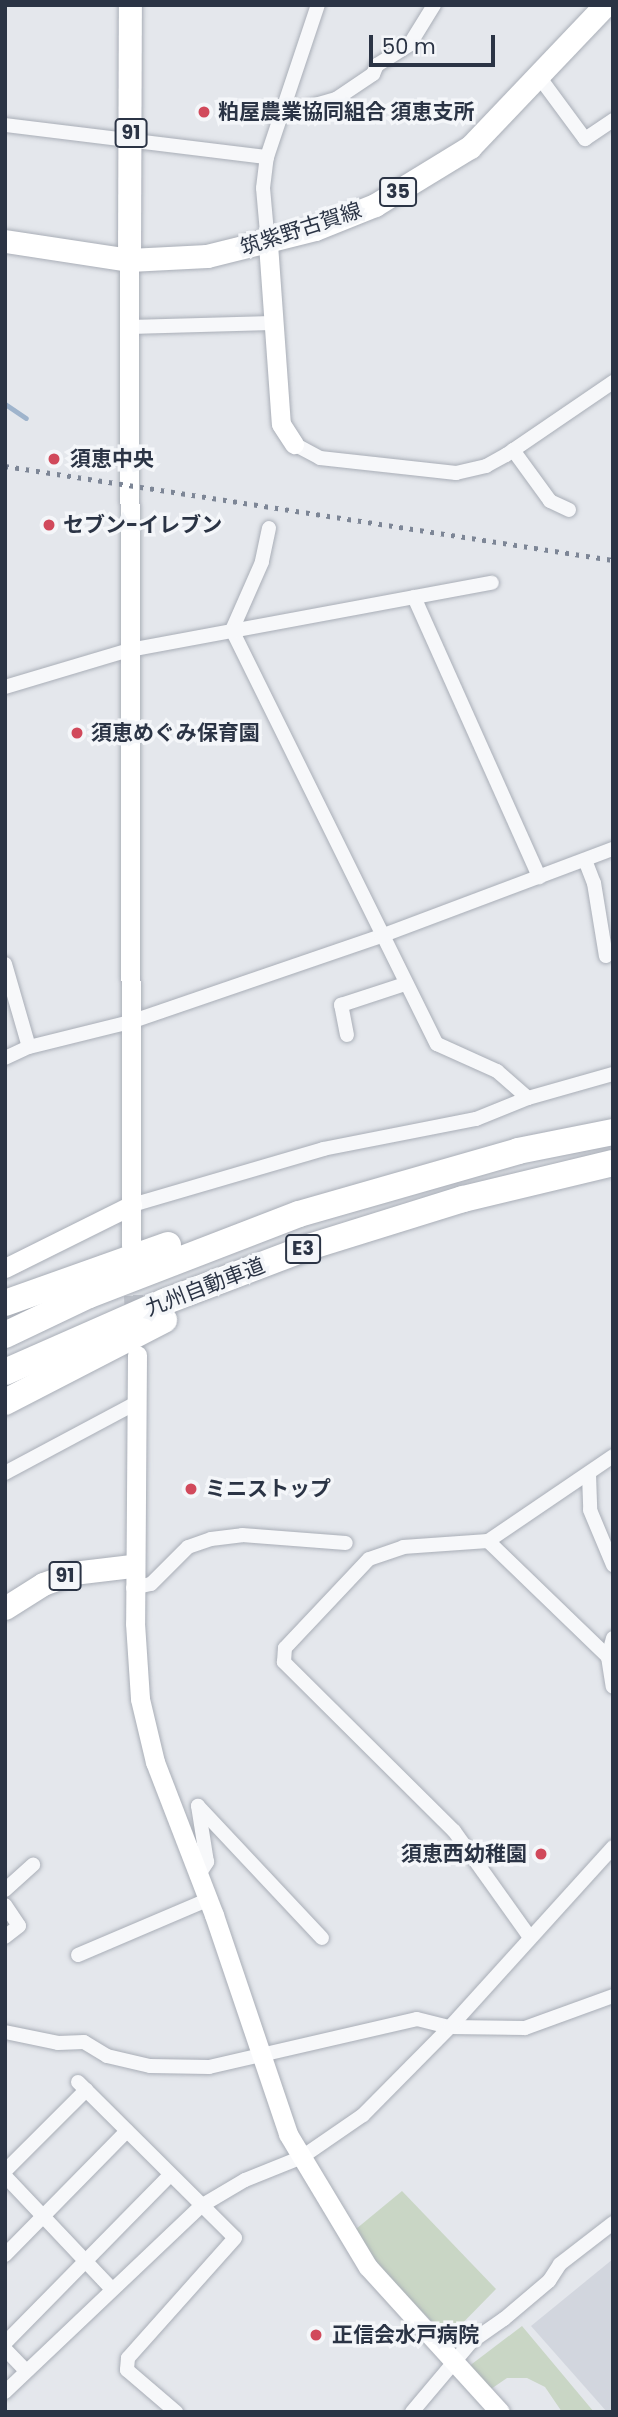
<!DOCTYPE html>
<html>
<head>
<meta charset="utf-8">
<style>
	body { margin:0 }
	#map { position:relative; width:618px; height:2417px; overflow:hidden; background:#e4e7ec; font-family:Poppins,"Noto Sans JP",sans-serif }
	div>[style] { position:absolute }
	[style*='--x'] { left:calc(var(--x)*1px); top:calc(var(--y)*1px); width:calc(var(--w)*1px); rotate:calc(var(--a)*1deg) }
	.built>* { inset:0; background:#d2d6de }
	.green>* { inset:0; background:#c9d6c5 }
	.stream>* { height:5px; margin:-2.5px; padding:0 2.5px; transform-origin:2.5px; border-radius:2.5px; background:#9fb4cc }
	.secondary-tunnel>* { height:19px; margin-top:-9.5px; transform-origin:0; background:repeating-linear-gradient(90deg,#bfc3cb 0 19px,transparent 0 29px) }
	.roads { filter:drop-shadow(0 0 2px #a9aeb7) drop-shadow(0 0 2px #a9aeb7) }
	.street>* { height:14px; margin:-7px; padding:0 7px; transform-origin:7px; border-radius:7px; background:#f7f8fa }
	.secondary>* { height:19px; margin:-9.5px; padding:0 9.5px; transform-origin:9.5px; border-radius:9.5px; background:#fff }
	.primary>* { height:23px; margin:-11.5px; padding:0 11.5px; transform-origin:11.5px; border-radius:11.5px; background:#fff }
	.highway>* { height:26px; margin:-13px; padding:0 13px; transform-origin:13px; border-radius:13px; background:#fff }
	.rail>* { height:5px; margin-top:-2.5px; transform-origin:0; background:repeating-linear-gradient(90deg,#7d8696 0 3.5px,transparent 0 10.5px) }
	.dots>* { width:19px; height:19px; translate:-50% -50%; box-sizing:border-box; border:4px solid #f4f6f9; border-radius:50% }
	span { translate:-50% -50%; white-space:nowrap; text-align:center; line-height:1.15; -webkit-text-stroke:7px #f4f6f9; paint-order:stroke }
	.shield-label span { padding:2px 5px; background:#f4f6f9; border:2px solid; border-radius:5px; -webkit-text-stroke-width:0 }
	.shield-label { font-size:19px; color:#2b3445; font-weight:700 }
	.poi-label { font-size:21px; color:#2b3445; font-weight:700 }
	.left { translate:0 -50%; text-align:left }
	.right { translate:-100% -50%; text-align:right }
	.street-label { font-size:21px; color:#2b3445 }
	.frame { position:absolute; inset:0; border:7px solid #2b3445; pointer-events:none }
	.scale { position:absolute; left:369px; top:35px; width:126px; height:32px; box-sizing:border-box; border:4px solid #2b3445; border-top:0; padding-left:9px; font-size:21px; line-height:24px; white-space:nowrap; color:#2b3445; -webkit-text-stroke:5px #f4f6f9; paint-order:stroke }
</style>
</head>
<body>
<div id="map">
	<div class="built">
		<div style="clip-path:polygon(613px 2259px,613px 2412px,607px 2412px,531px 2326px)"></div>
	</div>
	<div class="green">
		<div style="clip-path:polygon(402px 2191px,496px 2289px,448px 2338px,397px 2286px,366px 2249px,356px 2229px)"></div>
		<div style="clip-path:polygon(522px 2326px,594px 2412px,562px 2412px,545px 2387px,527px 2378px,507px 2378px,491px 2389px,468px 2367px)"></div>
	</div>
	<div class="stream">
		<div style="--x:5;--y:404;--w:25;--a:34"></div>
	</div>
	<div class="secondary-tunnel">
		<div style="--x:132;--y:1266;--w:60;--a:87.1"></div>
	</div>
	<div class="roads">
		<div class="street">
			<div style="--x:540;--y:78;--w:76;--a:53.6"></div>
			<div style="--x:585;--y:139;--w:34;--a:-34"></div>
			<div style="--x:284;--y:114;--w:54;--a:-16.1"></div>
			<div style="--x:336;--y:99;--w:45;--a:-34"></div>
			<div style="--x:373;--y:74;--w:10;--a:-66"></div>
			<div style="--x:377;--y:65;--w:39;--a:-32"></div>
			<div style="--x:410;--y:44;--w:46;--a:-58.4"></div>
			<div style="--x:5;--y:125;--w:264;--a:7"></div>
			<div style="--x:268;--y:244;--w:56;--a:-95.1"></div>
			<div style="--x:263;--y:188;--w:31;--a:-83"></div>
			<div style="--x:267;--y:157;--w:160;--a:-71.5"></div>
			<div style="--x:128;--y:327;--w:146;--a:-1.6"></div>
			<div style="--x:294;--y:444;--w:30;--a:28"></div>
			<div style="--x:320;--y:458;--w:137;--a:6.3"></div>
			<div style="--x:456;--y:473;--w:31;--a:-13"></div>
			<div style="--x:486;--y:466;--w:23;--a:-29"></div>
			<div style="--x:506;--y:455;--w:130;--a:-34.3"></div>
			<div style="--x:513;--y:450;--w:63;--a:54"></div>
			<div style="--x:550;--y:501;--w:21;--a:25"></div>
			<div style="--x:269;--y:528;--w:35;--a:102"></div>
			<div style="--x:262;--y:562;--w:74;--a:113.8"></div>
			<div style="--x:232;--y:630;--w:462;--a:63.7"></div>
			<div style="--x:437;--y:1044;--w:66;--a:24.2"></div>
			<div style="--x:497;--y:1071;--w:41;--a:41.1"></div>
			<div style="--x:414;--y:597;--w:307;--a:65.9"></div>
			<div style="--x:5;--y:687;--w:129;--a:-16.6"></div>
			<div style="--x:129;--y:650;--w:369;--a:-10.5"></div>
			<div style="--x:585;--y:860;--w:25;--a:69"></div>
			<div style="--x:594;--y:883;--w:74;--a:80.7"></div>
			<div style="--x:5;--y:964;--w:86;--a:73.9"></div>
			<div style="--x:347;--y:1035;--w:31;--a:-101"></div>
			<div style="--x:341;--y:1005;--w:67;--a:-18.2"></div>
			<div style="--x:5;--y:1058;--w:26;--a:-25"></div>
			<div style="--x:29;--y:1047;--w:104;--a:-13.9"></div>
			<div style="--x:130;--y:1022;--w:265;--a:-18.9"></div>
			<div style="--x:381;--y:936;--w:248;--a:-20.6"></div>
			<div style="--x:132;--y:1205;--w:199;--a:-16.3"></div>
			<div style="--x:323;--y:1149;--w:156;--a:-11.1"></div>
			<div style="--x:476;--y:1119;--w:56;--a:-22"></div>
			<div style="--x:528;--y:1098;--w:88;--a:-15.8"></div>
			<div style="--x:5;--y:1473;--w:146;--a:-28.1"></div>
			<div style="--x:589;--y:1474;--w:36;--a:88"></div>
			<div style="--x:590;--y:1510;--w:60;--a:67.3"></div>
			<div style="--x:488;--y:1541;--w:167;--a:44"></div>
			<div style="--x:133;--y:1588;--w:18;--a:-13"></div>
			<div style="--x:151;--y:1584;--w:52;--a:-45"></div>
			<div style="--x:188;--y:1547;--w:24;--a:-19"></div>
			<div style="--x:211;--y:1539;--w:31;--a:-7"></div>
			<div style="--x:242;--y:1535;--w:104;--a:4.4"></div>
			<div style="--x:613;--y:1638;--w:20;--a:105"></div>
			<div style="--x:608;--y:1657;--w:30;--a:81"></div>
			<div style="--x:198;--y:1876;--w:17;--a:-57"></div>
			<div style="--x:207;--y:1862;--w:57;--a:-99.1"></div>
			<div style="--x:198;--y:1806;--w:181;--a:46.8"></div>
			<div style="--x:5;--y:1890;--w:38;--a:-42"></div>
			<div style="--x:5;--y:1905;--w:25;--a:56"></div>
			<div style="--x:19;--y:1926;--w:18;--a:142"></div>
			<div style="--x:529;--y:1936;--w:129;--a:-125.5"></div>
			<div style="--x:454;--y:1831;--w:240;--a:-135.2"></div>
			<div style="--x:284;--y:1662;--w:14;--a:-86"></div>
			<div style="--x:285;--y:1648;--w:122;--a:-46.7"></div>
			<div style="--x:369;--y:1559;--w:36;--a:-19"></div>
			<div style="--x:403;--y:1547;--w:85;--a:-4"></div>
			<div style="--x:488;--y:1541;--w:151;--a:-34.2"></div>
			<div style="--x:78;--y:1955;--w:140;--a:-23.1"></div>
			<div style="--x:5;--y:2032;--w:54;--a:11.7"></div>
			<div style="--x:58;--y:2043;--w:26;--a:-2"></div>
			<div style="--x:84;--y:2042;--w:27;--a:31"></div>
			<div style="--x:107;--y:2056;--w:44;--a:13.1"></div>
			<div style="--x:150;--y:2066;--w:59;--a:1"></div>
			<div style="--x:209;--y:2067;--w:213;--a:-13"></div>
			<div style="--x:417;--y:2019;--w:34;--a:14"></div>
			<div style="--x:450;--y:2027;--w:75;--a:0.8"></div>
			<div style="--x:525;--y:2028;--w:94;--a:-20"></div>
			<div style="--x:78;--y:2082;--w:221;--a:44.8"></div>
			<div style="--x:235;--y:2238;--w:161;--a:131.7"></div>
			<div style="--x:128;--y:2358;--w:12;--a:95"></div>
			<div style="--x:127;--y:2370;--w:65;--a:40.6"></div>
			<div style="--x:5;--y:2171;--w:115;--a:-45"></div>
			<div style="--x:5;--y:2176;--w:156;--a:46.6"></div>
			<div style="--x:5;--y:2255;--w:174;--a:-45.5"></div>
			<div style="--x:5;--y:2343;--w:235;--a:-45.5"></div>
			<div style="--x:5;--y:2349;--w:30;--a:46"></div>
			<div style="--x:5;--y:2392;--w:270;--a:-43.5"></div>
			<div style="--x:201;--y:2206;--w:51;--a:-30.6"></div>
			<div style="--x:245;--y:2180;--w:61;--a:-22"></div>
			<div style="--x:302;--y:2157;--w:74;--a:-34.5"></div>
			<div style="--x:363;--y:2115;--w:124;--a:-45.3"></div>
			<div style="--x:450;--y:2027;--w:243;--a:-47.8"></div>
			<div style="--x:412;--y:2412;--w:92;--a:-49.9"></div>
			<div style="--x:471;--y:2342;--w:40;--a:-34.9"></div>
			<div style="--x:504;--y:2319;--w:59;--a:-40.2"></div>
			<div style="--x:549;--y:2281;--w:20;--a:-57"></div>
			<div style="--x:560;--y:2264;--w:67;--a:-37.7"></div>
		</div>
		<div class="secondary">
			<div style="--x:268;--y:244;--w:180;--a:85.9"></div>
			<div style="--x:281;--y:424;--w:24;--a:57"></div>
			<div style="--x:129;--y:260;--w:986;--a:89.88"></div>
			<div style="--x:5;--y:1268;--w:142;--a:-26.4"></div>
			<div style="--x:137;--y:1355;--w:268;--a:90.4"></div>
			<div style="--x:135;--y:1623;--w:76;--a:86.2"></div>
			<div style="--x:140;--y:1699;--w:65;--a:76.6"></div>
			<div style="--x:155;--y:1762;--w:164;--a:68.9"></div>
			<div style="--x:214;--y:1915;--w:231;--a:71.3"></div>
			<div style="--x:288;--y:2134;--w:155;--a:59"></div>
			<div style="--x:368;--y:2267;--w:196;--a:47.7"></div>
		</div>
		<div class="primary">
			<div style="--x:5;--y:241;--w:125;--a:8.7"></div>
			<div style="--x:129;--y:260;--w:78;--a:-2.9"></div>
			<div style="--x:207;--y:256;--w:111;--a:-14"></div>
			<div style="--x:315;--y:229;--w:65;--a:-21.8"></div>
			<div style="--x:375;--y:205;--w:111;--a:-31.4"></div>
			<div style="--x:470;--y:147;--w:196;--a:-46.4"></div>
			<div style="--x:129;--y:260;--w:255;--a:-89.8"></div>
			<div style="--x:5;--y:1608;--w:45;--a:-32.3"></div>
			<div style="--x:43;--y:1584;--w:32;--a:-20"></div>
			<div style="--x:73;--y:1573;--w:59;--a:-6.8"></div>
		</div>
		<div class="highway">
			<div style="--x:5;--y:1303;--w:173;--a:-19.6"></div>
			<div style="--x:5;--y:1335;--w:93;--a:-25.5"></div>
			<div style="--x:89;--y:1295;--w:225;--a:-21.1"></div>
			<div style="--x:299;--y:1214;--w:228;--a:-16"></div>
			<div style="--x:518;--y:1151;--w:97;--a:-11.3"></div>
			<div style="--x:5;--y:1372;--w:174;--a:-23.8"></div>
			<div style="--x:164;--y:1302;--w:155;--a:-20.8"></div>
			<div style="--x:309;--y:1247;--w:161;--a:-17.3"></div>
			<div style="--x:463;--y:1199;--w:154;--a:-13.5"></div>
			<div style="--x:5;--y:1402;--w:179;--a:-27.3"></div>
		</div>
	</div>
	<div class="rail">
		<div style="--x:5;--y:466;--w:615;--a:8.79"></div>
	</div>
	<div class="dots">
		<div style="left:204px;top:112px;background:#d1495b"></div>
		<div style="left:54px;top:459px;background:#d1495b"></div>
		<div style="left:49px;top:525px;background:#d1495b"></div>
		<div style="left:77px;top:733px;background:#d1495b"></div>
		<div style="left:191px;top:1489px;background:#d1495b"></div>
		<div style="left:541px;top:1854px;background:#d1495b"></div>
		<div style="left:316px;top:2335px;background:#d1495b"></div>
	</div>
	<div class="shield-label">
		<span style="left:131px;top:133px">91</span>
		<span style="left:398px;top:192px">35</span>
		<span style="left:303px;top:1249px">E3</span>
		<span style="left:65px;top:1576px">91</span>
	</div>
	<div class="poi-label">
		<span class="left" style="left:218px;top:112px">粕屋農業協同組合 須恵支所</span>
		<span class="left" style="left:70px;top:459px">須恵中央</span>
		<span class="left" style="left:63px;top:525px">セブン-イレブン</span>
		<span class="left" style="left:91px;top:733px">須恵めぐみ保育園</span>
		<span class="left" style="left:205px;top:1489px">ミニストップ</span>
		<span class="right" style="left:527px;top:1854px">須恵西幼稚園</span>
		<span class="left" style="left:332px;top:2335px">正信会水戸病院</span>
	</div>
	<div class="street-label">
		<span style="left:301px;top:229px;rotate:-18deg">筑紫野古賀線</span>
		<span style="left:205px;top:1287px;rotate:-21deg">九州自動車道</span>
	</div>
	<div class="frame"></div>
	<div class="scale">50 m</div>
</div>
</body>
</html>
